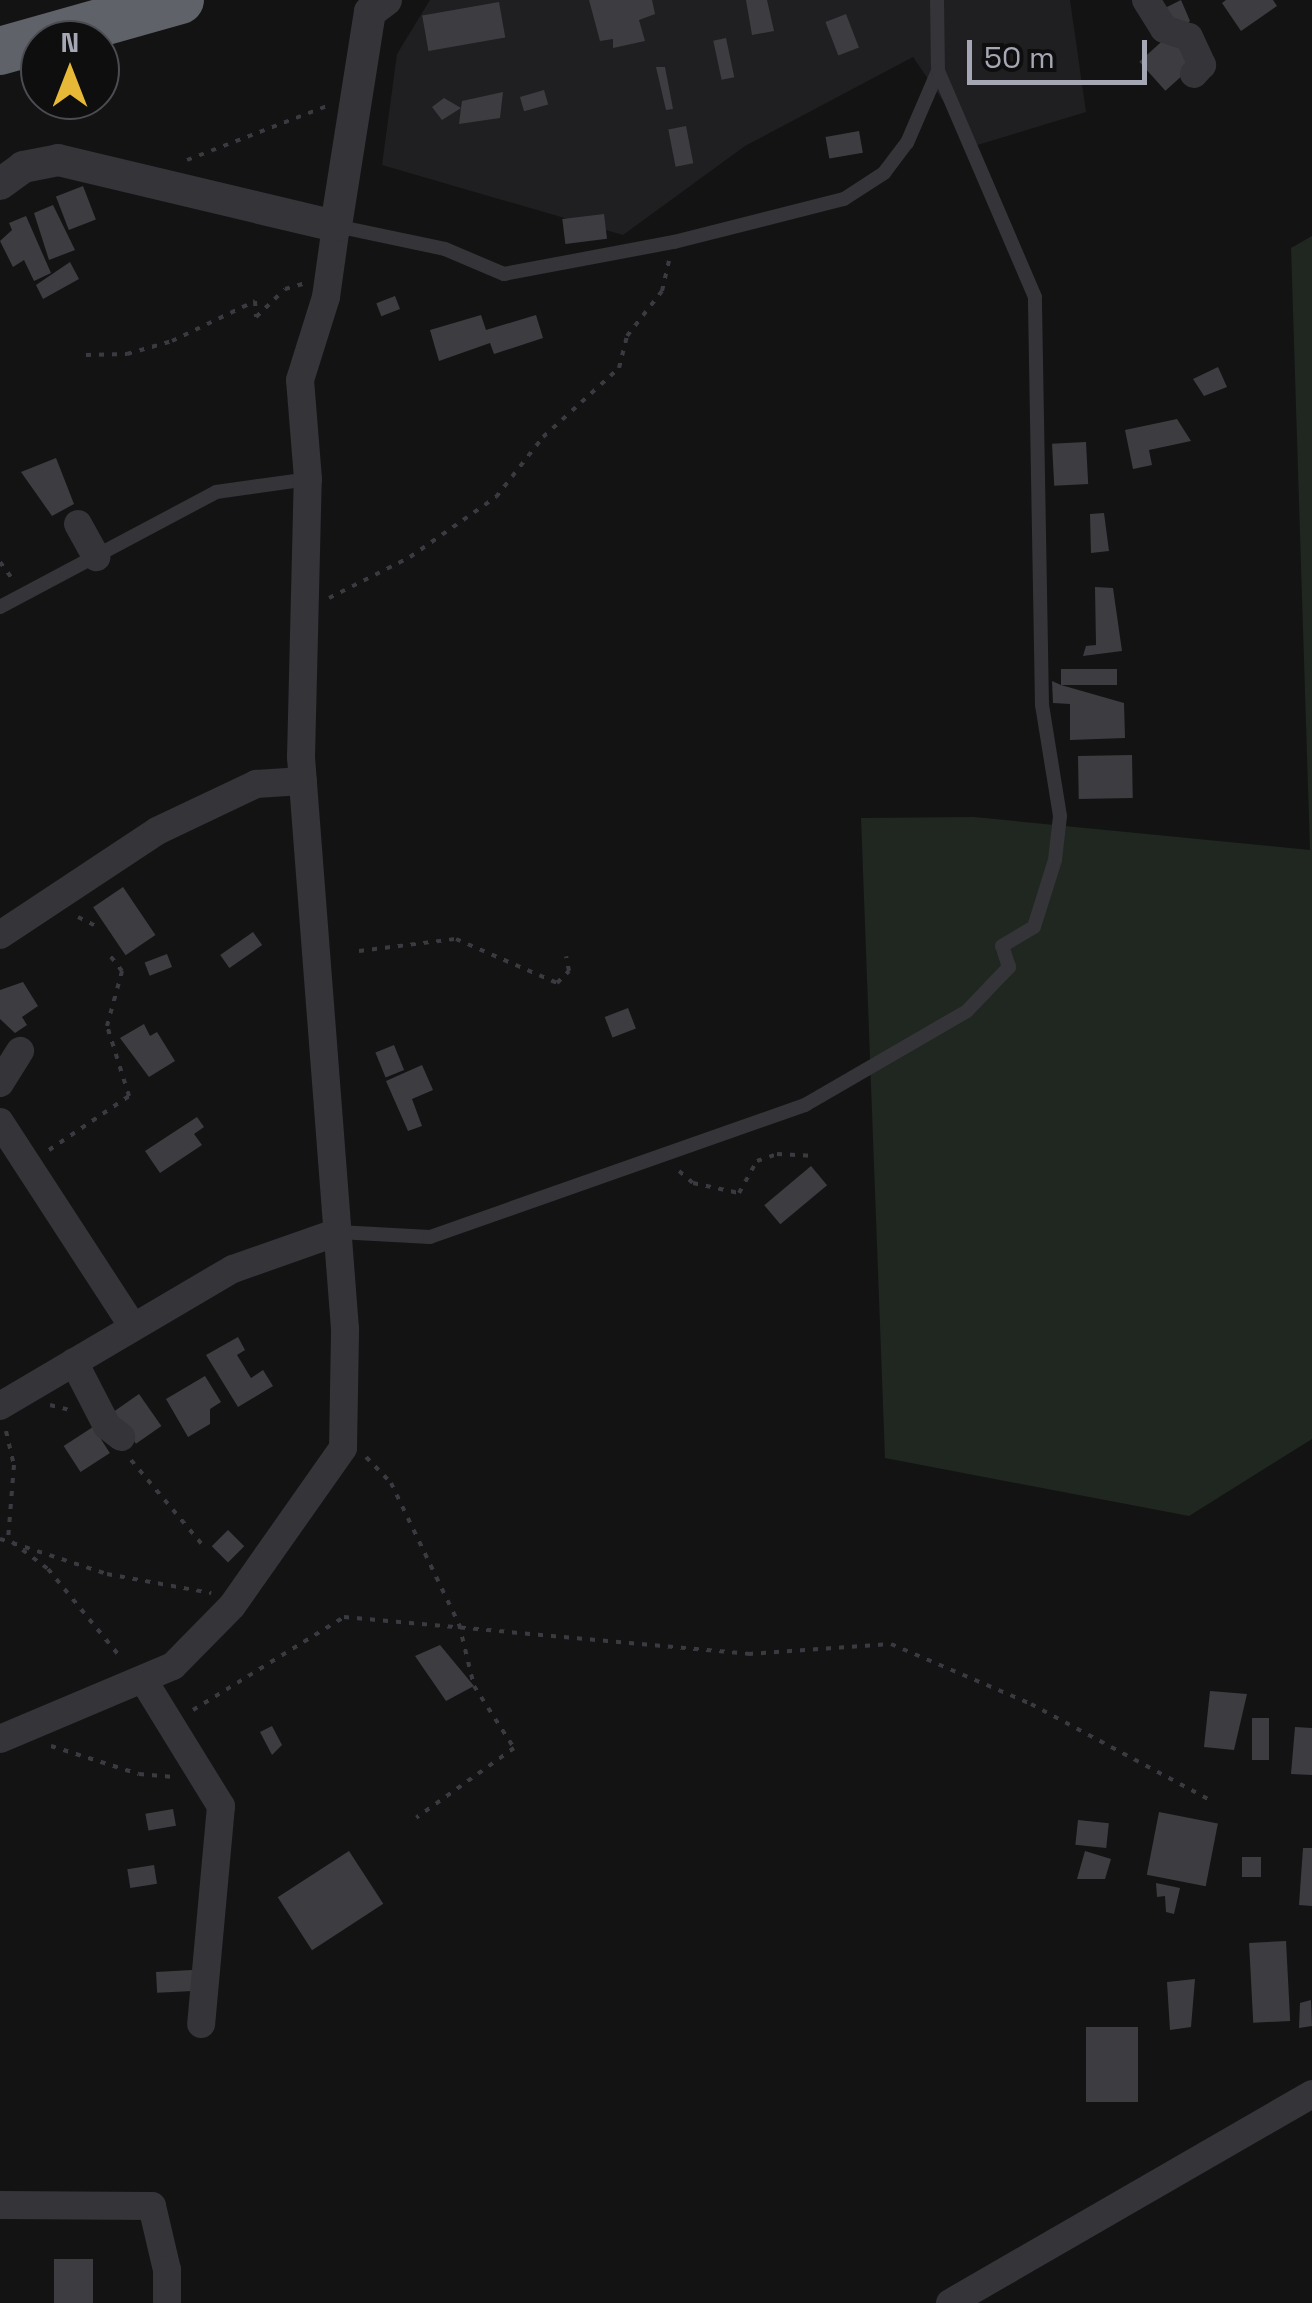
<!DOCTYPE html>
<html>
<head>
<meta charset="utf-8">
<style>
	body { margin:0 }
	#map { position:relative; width:1312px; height:2303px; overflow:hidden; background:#131314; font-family:"Space Grotesk",sans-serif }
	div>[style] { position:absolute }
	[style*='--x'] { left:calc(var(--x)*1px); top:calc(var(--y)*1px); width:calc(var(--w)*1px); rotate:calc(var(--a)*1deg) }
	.built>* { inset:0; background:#1f1f21 }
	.green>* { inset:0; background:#1f2720 }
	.building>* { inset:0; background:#3d3d41; transform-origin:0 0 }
	.path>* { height:4px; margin-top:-2px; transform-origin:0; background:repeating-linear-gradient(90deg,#3a3b40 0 5px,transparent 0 13px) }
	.service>* { height:14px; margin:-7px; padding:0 7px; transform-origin:7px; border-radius:7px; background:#343439 }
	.minor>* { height:28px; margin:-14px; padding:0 14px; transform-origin:14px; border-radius:14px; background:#343439 }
	.tertiary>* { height:32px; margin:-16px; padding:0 16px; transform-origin:16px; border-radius:16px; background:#343439 }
	.motorway>* { height:48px; margin:-24px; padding:0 24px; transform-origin:24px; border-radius:24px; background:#60626a }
	span { translate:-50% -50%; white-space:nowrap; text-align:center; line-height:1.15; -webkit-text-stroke:9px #0e0e0f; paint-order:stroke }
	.north { position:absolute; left:20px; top:20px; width:100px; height:100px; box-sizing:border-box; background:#0e0e0f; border:2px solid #4a4c51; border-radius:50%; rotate:0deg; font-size:28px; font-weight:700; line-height:40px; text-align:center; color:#a5a8b4 }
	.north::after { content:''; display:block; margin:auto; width:35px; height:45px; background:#e8b937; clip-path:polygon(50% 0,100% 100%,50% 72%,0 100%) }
	.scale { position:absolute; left:967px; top:40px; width:180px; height:45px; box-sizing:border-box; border:5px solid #a5a8b4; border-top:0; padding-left:12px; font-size:30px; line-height:35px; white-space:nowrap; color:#a5a8b4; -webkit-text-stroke:8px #0e0e0f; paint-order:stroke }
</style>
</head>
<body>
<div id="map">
	<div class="built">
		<div style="clip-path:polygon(430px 0,1070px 0,1086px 112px,974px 146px,913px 57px,745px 146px,623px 235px,382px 165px,397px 54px)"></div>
	</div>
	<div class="green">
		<div style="clip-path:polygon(1312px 236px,1312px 1439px,1189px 1516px,885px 1458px,861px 818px,974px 817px,1310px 850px,1291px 248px)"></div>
	</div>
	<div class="building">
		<div style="clip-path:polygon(589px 0,652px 0,655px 14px,639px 20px,645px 41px,613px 48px,613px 39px,600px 41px)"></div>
		<div style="clip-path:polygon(746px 0,767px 0,774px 31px,752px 35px)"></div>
		<div style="clip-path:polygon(1181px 0,1190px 21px,1180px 30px,1165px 8px)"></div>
		<div style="clip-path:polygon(1226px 0,1273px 0,1277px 6px,1241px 31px,1222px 3px)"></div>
		<div style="left:499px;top:2px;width:36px;height:78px;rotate:80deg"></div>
		<div style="left:846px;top:14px;width:36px;height:22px;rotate:69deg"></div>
		<div style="left:1169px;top:35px;width:39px;height:40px;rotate:48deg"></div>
		<div style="left:726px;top:38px;width:40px;height:13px;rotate:78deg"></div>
		<div style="clip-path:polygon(656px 67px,665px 67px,673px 109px,666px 110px)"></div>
		<div style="left:544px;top:90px;width:15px;height:25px;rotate:74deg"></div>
		<div style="clip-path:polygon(503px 92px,500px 118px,459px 124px,461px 108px,442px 120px,432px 107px,444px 98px,461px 108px,462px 101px)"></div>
		<div style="left:686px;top:126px;width:38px;height:18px;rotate:79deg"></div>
		<div style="left:859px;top:131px;width:22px;height:34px;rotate:80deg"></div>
		<div style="left:83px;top:186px;width:36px;height:29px;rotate:69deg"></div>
		<div style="clip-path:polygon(53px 205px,75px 250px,49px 260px,34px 213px)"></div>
		<div style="left:604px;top:214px;width:25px;height:42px;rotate:83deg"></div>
		<div style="clip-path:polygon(26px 216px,51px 273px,34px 281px,24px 260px,13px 267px,0 241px,12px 230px,9px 223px)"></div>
		<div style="clip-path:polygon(70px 262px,79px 279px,43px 299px,36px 285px)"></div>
		<div style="left:395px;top:296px;width:14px;height:20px;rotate:69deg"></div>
		<div style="clip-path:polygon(481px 315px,486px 330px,536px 315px,543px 338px,494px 354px,490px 343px,439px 361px,430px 330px)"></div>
		<div style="clip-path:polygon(1218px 367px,1227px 387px,1204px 396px,1193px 379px)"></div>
		<div style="clip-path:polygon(1177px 419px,1191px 441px,1149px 450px,1152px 465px,1133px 469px,1125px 430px)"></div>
		<div style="left:1086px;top:442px;width:42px;height:34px;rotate:87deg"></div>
		<div style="clip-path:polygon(56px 458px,74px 504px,52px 516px,21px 472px)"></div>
		<div style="clip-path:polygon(1104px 513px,1109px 551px,1091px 553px,1090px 514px)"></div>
		<div style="clip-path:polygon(1095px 587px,1113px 588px,1122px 651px,1083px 656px,1086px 646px,1096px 645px)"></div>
		<div style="clip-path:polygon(1061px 669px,1117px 669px,1117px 685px,1061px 685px,1124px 703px,1125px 738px,1070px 740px,1070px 704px,1053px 703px,1052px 681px,1061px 685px)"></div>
		<div style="left:1132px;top:755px;width:43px;height:54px;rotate:89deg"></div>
		<div style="left:123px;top:887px;width:58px;height:36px;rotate:56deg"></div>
		<div style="left:253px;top:932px;width:16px;height:40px;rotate:55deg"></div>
		<div style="left:167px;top:954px;width:14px;height:24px;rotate:69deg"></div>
		<div style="clip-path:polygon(23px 982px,38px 1006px,22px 1017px,27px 1025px,15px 1033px,0 1019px,0 990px)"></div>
		<div style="left:628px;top:1008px;width:22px;height:25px;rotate:69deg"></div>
		<div style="clip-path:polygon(144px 1024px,150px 1036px,157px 1032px,175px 1061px,149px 1077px,120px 1038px)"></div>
		<div style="left:394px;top:1045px;width:27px;height:20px;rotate:68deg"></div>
		<div style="clip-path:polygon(422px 1065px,433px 1090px,412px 1099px,422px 1126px,408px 1131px,386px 1081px)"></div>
		<div style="clip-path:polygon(197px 1117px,204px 1127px,194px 1134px,202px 1145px,160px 1173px,145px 1151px)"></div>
		<div style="left:811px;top:1166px;width:25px;height:61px;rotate:50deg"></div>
		<div style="clip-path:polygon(238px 1337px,245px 1350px,237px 1355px,251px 1378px,263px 1370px,273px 1386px,238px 1407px,206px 1355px)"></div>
		<div style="clip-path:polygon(205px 1376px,221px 1402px,210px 1409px,210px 1424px,188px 1437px,166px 1399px)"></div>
		<div style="left:139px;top:1394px;width:39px;height:31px;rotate:55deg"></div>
		<div style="left:93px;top:1427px;width:31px;height:35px;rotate:57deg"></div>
		<div style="left:228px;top:1530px;width:23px;height:23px;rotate:45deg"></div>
		<div style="clip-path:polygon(440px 1645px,474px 1686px,446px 1701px,415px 1656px)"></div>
		<div style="clip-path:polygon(1210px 1691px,1247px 1694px,1234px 1750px,1204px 1747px)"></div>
		<div style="left:1269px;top:1718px;width:42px;height:17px;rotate:90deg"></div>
		<div style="clip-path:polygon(272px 1726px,282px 1745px,272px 1755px,260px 1732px)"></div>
		<div style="clip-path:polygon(1295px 1727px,1312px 1728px,1312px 1775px,1291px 1774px)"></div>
		<div style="left:173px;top:1809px;width:17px;height:28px;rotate:80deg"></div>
		<div style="left:1159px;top:1812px;width:60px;height:64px;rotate:11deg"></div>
		<div style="left:1078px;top:1820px;width:31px;height:25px;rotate:6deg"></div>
		<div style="clip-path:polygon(1303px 1848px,1312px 1848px,1312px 1906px,1299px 1905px)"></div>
		<div style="left:349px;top:1851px;width:63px;height:85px;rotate:57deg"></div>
		<div style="clip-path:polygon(1085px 1851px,1111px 1859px,1105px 1879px,1077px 1879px)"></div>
		<div style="left:1242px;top:1857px;width:19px;height:20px"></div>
		<div style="left:154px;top:1865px;width:19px;height:27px;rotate:81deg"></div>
		<div style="clip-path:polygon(1156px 1883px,1180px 1888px,1174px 1914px,1166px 1912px,1165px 1896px,1157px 1897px)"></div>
		<div style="left:1286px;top:1941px;width:80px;height:37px;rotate:87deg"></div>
		<div style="left:192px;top:1970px;width:21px;height:36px;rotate:87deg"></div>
		<div style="clip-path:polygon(1195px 1979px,1191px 2027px,1170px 2030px,1167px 1982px)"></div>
		<div style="clip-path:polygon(1311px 2000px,1312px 2026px,1299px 2028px,1300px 2003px)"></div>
		<div style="left:1086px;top:2027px;width:52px;height:75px"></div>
		<div style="left:54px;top:2259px;width:39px;height:44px"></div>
	</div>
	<div class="path">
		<div style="--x:187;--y:160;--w:150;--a:-21.1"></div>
		<div style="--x:86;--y:355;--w:41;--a:-1.4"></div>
		<div style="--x:127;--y:354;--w:47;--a:-16.1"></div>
		<div style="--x:172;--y:341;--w:92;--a:-25.7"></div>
		<div style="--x:255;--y:301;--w:16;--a:86"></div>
		<div style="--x:256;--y:317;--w:40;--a:-44"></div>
		<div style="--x:285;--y:289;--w:19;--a:-16"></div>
		<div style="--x:0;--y:562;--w:22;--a:54"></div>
		<div style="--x:329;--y:598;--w:91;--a:-26.8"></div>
		<div style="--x:410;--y:557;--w:105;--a:-34.9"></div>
		<div style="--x:496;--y:497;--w:76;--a:-51.9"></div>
		<div style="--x:543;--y:437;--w:103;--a:-42.2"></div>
		<div style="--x:619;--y:368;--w:33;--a:-76"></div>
		<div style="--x:627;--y:336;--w:57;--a:-52.1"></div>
		<div style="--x:662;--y:291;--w:31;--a:-77"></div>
		<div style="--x:78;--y:917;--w:20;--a:27"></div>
		<div style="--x:359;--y:951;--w:98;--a:-7.1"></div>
		<div style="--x:456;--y:939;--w:110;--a:23.5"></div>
		<div style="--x:557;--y:983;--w:17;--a:-45"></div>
		<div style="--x:569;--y:971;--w:15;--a:-101"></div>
		<div style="--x:49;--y:1150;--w:97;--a:-34"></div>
		<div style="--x:129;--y:1096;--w:73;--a:-107.4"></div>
		<div style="--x:107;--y:1026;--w:57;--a:-74.7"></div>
		<div style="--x:122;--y:971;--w:24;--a:-128"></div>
		<div style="--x:679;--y:1171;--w:18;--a:41"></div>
		<div style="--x:693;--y:1183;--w:47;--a:12.3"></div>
		<div style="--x:739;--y:1193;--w:37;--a:-61"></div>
		<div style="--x:757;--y:1161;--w:21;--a:-19"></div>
		<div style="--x:777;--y:1154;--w:39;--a:3"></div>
		<div style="--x:50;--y:1405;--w:21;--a:14"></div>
		<div style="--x:6;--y:1431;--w:35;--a:77"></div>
		<div style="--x:14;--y:1465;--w:74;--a:94.6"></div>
		<div style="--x:366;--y:1457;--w:36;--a:46"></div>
		<div style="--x:391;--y:1483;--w:157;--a:64.3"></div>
		<div style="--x:459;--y:1624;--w:64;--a:76.4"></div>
		<div style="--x:474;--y:1686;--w:74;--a:57.2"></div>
		<div style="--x:514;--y:1748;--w:120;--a:144.5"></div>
		<div style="--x:131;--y:1460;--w:115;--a:49.9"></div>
		<div style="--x:0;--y:1539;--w:113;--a:18.1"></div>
		<div style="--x:107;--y:1574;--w:106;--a:10.4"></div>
		<div style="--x:12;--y:1542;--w:45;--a:36.9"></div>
		<div style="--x:48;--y:1569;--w:115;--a:50.6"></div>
		<div style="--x:193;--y:1710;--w:177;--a:-31.6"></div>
		<div style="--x:344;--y:1617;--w:406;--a:5.2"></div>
		<div style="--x:748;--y:1654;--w:143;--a:-4"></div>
		<div style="--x:891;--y:1644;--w:152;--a:23.2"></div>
		<div style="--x:1031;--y:1704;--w:203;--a:28.2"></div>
		<div style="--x:51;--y:1746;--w:92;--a:17.7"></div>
		<div style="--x:139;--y:1774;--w:32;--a:5"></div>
	</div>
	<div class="service">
		<div style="--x:336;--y:226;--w:111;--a:11.9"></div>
		<div style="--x:445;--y:249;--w:64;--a:23"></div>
		<div style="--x:504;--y:274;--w:173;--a:-10.7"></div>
		<div style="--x:674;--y:242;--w:175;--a:-14.2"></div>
		<div style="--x:844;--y:199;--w:48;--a:-33"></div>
		<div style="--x:884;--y:173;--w:38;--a:-53"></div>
		<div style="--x:907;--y:143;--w:78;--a:-66.7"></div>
		<div style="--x:938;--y:71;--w:71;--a:-90.8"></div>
		<div style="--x:0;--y:607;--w:245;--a:-28"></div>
		<div style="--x:216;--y:492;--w:93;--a:-8"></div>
		<div style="--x:338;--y:1232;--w:92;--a:3.1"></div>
		<div style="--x:430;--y:1237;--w:398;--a:-19.4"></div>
		<div style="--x:805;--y:1105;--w:187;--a:-30.1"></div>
		<div style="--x:967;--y:1011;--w:61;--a:-46.3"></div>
		<div style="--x:1009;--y:967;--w:22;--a:-108"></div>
		<div style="--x:1002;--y:946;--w:37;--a:-31"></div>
		<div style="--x:1034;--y:927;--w:70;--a:-72.6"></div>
		<div style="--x:1055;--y:860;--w:44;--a:-83.5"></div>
		<div style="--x:1060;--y:816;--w:112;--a:-99.2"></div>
		<div style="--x:1042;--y:705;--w:408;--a:-91"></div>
		<div style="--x:1035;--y:297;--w:246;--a:-113.2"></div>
	</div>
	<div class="minor">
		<div style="--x:1146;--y:0;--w:34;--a:58"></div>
		<div style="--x:1164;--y:29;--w:26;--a:18"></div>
		<div style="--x:1189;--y:37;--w:31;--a:65"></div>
		<div style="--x:1202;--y:65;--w:12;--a:132"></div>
		<div style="--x:78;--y:524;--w:38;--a:61"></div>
		<div style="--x:0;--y:935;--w:188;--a:-33.5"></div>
		<div style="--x:157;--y:831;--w:110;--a:-25.4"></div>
		<div style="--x:256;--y:784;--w:47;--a:-3.7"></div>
		<div style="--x:0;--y:1083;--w:38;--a:-58"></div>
		<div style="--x:0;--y:1122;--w:242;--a:57"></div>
		<div style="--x:74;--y:1362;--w:72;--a:62.7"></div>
		<div style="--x:107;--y:1426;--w:18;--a:38"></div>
		<div style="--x:0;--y:1406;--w:270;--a:-30.5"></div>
		<div style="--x:233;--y:1269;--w:111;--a:-19.4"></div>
		<div style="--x:144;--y:1681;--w:147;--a:58.4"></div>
		<div style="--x:221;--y:1806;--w:219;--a:95.2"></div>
		<div style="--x:0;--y:1739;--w:188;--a:-22.9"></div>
		<div style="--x:173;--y:1666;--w:84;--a:-45.5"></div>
		<div style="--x:232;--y:1606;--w:193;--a:-54.9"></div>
		<div style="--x:343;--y:1448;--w:119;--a:-89"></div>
		<div style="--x:345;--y:1329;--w:574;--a:-94.4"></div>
		<div style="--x:301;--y:757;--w:278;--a:-88.6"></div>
		<div style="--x:308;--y:479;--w:99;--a:-94.6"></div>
		<div style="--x:300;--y:380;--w:87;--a:-72.6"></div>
		<div style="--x:326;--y:297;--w:72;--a:-82"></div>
		<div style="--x:0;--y:2205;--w:152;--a:0.4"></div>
		<div style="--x:152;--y:2206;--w:66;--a:76.8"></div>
		<div style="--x:167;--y:2270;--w:33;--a:90"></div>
		<div style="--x:950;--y:2303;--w:418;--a:-30"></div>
	</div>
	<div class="tertiary">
		<div style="--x:0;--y:184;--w:29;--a:-36"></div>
		<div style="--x:23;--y:167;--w:36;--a:-11"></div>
		<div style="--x:58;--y:160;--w:286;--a:13.4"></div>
		<div style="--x:336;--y:226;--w:217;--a:-81"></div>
		<div style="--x:370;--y:12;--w:20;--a:-37"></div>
	</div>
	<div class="motorway">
		<div style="--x:0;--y:51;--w:187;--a:-15.8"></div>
	</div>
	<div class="north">N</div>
	<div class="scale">50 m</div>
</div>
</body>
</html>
